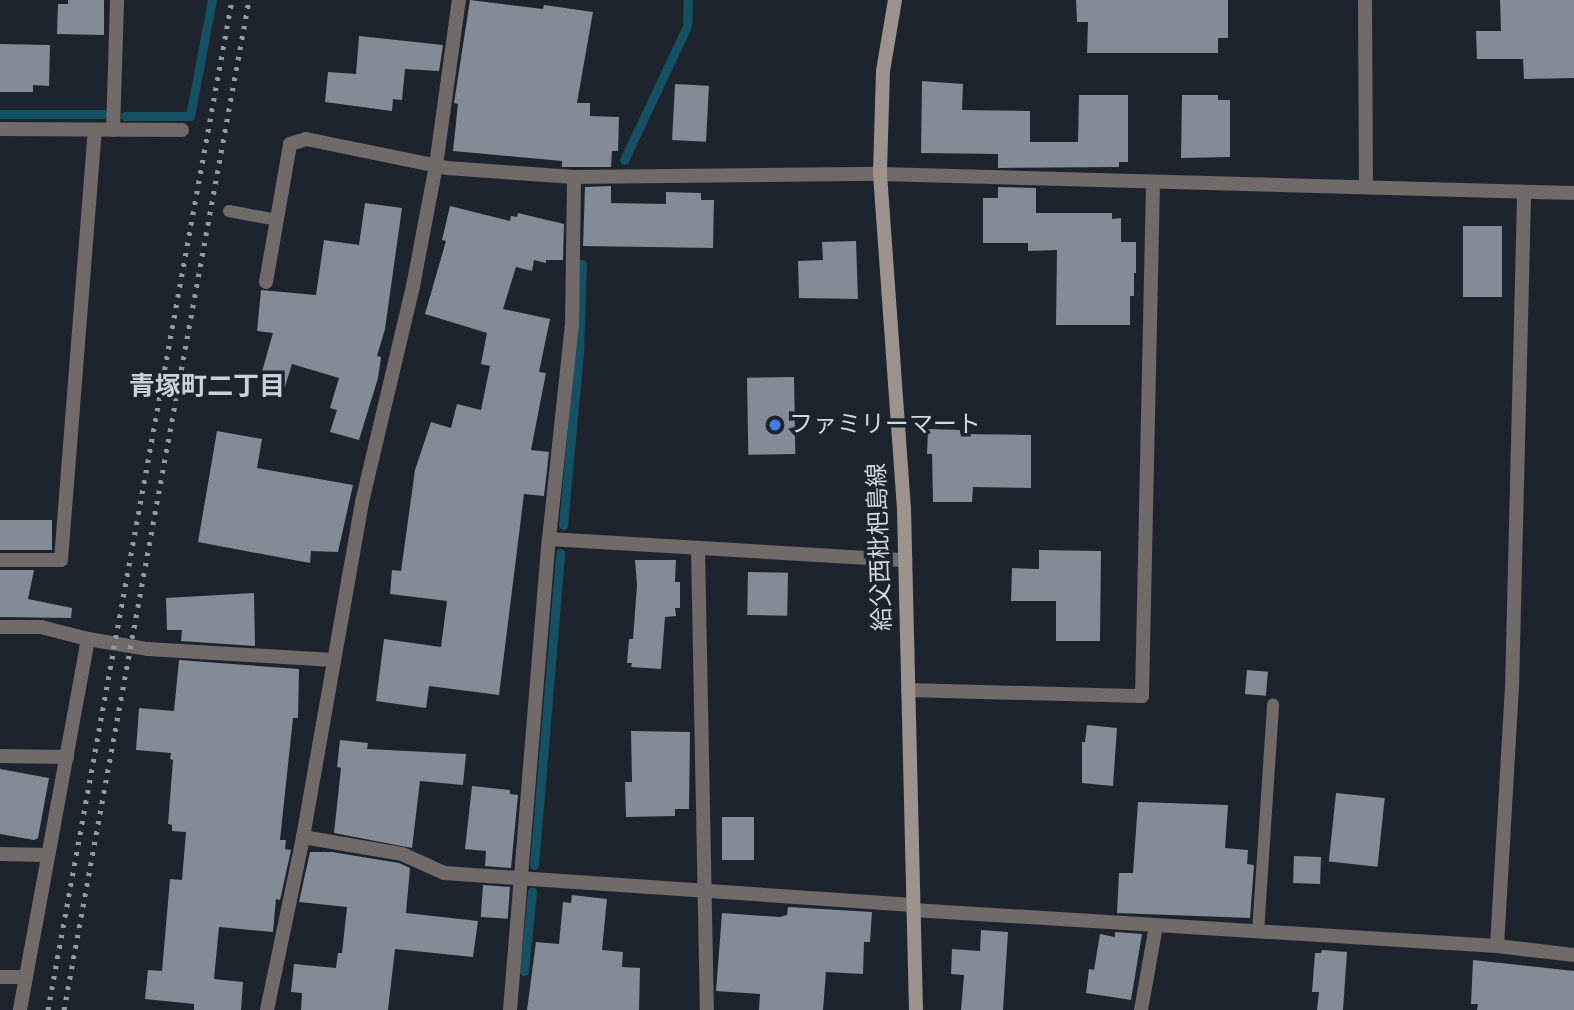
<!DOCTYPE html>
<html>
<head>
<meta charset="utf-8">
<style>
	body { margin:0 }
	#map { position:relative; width:1574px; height:1010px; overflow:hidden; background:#1d242d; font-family:Signika,"Noto Sans JP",sans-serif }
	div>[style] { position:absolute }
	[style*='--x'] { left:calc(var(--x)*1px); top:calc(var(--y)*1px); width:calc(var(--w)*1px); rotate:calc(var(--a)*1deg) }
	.stream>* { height:9px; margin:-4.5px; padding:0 4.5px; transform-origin:4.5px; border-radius:4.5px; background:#165063 }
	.building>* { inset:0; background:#828b96; transform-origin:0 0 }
	.service>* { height:12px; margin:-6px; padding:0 6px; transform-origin:6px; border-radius:6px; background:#706a68 }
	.minor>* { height:14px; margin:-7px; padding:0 7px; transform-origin:7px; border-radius:7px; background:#706a68 }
	.secondary>* { height:14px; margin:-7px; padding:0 7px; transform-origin:7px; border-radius:7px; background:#9c928e }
	.rail>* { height:5px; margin-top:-2.5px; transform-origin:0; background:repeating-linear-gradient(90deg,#949aa1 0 3.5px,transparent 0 10.5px) }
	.dots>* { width:19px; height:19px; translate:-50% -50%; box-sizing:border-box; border:4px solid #1d242d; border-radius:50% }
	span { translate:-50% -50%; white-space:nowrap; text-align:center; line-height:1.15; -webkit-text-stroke:7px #1d242d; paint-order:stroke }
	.poi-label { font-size:24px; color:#d3d8de }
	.left { translate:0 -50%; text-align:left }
	.street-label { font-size:24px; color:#d3d8de }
	.neighbourhood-label { font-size:26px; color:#c8d1dc; font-weight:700 }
</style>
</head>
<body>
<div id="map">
	<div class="stream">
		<div style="--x:0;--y:114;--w:103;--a:0"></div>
		<div style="--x:125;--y:116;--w:65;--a:0"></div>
		<div style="--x:190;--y:116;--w:118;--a:-79.3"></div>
		<div style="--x:624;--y:160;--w:148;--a:-64.8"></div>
		<div style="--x:687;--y:26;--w:26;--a:-88"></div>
		<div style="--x:563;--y:525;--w:173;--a:-84.7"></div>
		<div style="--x:579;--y:353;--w:89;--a:-88.1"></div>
		<div style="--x:534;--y:865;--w:313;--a:-85.2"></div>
		<div style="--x:524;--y:971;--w:80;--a:-84.3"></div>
	</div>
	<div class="building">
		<div style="clip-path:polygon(68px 0,104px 0,104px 35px,57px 34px,58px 4px,68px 4px)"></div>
		<div style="clip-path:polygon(470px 0,543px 9px,544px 5px,593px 12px,577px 103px,590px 103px,590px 116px,619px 117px,618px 151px,612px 151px,611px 167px,562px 167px,562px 161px,453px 151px,458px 104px,454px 103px)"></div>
		<div style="clip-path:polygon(1076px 0,1228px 0,1228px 38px,1218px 38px,1218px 53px,1087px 53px,1088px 22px,1077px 22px)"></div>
		<div style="clip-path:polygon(1500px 0,1574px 0,1574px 78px,1524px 79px,1523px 59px,1477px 59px,1476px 31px,1501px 31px)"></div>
		<div style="clip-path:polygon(359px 36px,443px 45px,439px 71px,405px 69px,402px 100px,393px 99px,392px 111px,325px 102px,328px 72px,356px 74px)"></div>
		<div style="clip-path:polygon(0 44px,50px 45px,49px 86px,33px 85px,33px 92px,0 92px)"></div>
		<div style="clip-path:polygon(922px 81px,963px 84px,962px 110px,1030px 111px,1030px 142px,1078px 142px,1079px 95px,1128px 95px,1128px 162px,1119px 162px,1119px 167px,998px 168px,998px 154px,921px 153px)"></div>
		<div style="left:675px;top:84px;width:34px;height:56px;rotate:3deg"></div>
		<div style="clip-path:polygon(1182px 95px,1218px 95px,1218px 100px,1230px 100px,1230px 157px,1181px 158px)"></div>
		<div style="clip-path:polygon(611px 186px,611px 203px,666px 204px,666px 192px,701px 193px,701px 200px,714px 200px,713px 248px,583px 246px,585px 187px)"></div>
		<div style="clip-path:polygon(998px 187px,1036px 188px,1036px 213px,1112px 213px,1112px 219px,1121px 218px,1121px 242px,1136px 242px,1136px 273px,1134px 273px,1134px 296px,1130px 296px,1130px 325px,1056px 325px,1057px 250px,1028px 251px,1028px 243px,983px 243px,983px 198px,998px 198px)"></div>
		<div style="clip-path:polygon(365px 203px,402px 208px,385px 329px,377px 356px,381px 357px,378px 378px,359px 440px,330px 432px,337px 410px,330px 408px,339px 378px,292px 364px,284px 390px,259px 382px,273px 333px,257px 331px,261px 290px,316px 295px,324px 240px,359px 245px)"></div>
		<div style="clip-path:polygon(450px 206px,510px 221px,511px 216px,517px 217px,518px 213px,564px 224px,563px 260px,546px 260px,546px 263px,534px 260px,532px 271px,516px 267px,503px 309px,550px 319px,539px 372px,546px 373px,531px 450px,549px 452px,544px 496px,524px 494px,499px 695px,429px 686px,426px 708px,376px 701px,384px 639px,441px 647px,447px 601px,390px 594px,392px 570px,401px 571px,415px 470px,431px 422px,451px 428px,457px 404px,481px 410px,490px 366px,481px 364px,487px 333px,425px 314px,446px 241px,442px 240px)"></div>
		<div style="left:1463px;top:226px;width:39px;height:71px"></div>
		<div style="clip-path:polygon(856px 241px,858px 299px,799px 298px,798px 261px,823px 260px,822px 242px)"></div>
		<div style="left:794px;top:377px;width:77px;height:47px;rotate:89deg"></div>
		<div style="clip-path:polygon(928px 429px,960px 430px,960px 434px,1031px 435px,1031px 488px,973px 487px,972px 502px,933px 502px,932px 454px,927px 454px)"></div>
		<div style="clip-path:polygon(217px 431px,262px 439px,257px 468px,353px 485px,338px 552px,311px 551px,310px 563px,198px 542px)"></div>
		<div style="left:0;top:520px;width:52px;height:30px"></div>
		<div style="clip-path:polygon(1039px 550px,1101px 551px,1100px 641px,1056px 641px,1056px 601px,1011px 601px,1012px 568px,1039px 569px)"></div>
		<div style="clip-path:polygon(635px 560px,676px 560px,675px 582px,680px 582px,680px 608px,675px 608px,676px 616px,665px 617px,661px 669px,631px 667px,632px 663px,627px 663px,629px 639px,633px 639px,637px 585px)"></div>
		<div style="clip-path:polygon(0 570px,34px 570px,28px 599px,72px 608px,71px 618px,0 617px)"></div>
		<div style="left:748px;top:572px;width:40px;height:43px;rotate:1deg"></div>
		<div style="clip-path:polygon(254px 593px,255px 646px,181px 641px,182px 630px,167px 630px,166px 598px)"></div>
		<div style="clip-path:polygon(179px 660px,299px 669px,298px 718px,293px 718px,280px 840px,286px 840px,285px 849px,291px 850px,280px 900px,276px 899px,273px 932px,219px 927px,214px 979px,243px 982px,241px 1010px,194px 1010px,194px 1004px,145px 999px,148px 970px,162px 971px,170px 879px,182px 880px,186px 832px,172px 831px,172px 825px,168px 824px,173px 760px,170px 759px,171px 753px,136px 750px,139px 708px,174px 711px)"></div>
		<div style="left:1247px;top:670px;width:21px;height:24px;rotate:5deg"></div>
		<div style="clip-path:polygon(1087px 725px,1117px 728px,1113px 786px,1082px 783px,1082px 742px,1085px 742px)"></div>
		<div style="clip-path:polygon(631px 731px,690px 732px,689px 809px,675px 809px,675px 816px,626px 817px,625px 782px,632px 782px)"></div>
		<div style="clip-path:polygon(340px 740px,368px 743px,367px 749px,466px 754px,463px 785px,420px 781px,412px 848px,334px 833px,341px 768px,337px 767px)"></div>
		<div style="clip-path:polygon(0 769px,49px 778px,38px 838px,34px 840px,0 834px)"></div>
		<div style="clip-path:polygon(472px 786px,510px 790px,510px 794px,518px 795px,511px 868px,485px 866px,486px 851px,465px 849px)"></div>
		<div style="left:1336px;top:793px;width:49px;height:69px;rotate:6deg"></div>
		<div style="clip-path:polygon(1138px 802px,1228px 805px,1225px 848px,1248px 850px,1247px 864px,1254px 865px,1250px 918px,1117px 913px,1119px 873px,1133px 873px)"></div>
		<div style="left:722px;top:817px;width:32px;height:43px"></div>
		<div style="clip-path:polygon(310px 852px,332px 852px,399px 863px,410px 868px,406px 913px,478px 921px,473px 957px,395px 949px,388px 1010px,301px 1010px,302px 993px,291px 992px,294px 964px,336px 968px,338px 953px,342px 953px,347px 907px,299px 902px)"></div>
		<div style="left:1294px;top:856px;width:27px;height:27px;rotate:2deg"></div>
		<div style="left:483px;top:885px;width:27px;height:32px;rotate:4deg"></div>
		<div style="clip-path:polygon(572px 895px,607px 899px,602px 950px,623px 952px,622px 967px,640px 968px,639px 1010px,527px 1010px,536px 942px,559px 944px,563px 902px,571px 903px)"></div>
		<div style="clip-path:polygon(788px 907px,872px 912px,870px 942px,864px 942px,863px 974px,826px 972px,823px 1010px,759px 1010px,760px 994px,716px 991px,722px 913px,780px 917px,787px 915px)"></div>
		<div style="clip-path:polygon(981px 930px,1008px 932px,1003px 1010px,961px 1010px,964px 975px,951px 974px,952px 949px,980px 951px)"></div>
		<div style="clip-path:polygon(1115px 932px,1142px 934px,1131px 1000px,1086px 993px,1089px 969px,1094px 970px,1100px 934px,1115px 937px)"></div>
		<div style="clip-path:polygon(1322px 950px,1347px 952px,1343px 1010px,1317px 1010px,1319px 992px,1312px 992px,1315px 953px,1321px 953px)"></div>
		<div style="clip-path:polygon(1473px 960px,1574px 971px,1574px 1010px,1477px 1010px,1478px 1004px,1471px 1004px)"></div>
	</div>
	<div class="service">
		<div style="--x:229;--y:211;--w:49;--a:10.6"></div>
		<div style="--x:1258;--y:932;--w:228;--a:-86.2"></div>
	</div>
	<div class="minor">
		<div style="--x:1365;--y:0;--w:187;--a:89.7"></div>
		<div style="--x:0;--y:129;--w:182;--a:0.3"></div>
		<div style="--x:113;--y:130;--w:130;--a:-88.2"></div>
		<div style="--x:266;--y:282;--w:140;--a:-80.1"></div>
		<div style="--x:290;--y:144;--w:17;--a:-17"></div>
		<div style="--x:306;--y:139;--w:144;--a:11.6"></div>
		<div style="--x:447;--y:168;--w:127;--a:4.1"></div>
		<div style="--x:574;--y:177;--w:306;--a:-0.6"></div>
		<div style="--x:880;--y:174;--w:694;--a:1.57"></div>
		<div style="--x:549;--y:539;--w:357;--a:3.4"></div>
		<div style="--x:698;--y:548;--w:462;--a:88.9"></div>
		<div style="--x:0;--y:560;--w:61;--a:0"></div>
		<div style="--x:61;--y:560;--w:431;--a:-85.5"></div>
		<div style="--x:0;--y:627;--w:41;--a:0"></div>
		<div style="--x:41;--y:627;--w:49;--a:14.3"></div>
		<div style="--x:88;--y:639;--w:377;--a:100.4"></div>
		<div style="--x:88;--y:639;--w:61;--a:9.5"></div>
		<div style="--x:148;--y:649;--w:186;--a:3.4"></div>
		<div style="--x:908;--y:690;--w:234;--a:1.5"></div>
		<div style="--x:1142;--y:696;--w:514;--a:-88.77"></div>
		<div style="--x:0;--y:756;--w:67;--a:0.9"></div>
		<div style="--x:303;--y:837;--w:100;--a:9.7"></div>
		<div style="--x:402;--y:854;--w:46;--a:24.3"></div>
		<div style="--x:444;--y:873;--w:470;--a:3.9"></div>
		<div style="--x:0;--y:854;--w:48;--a:1.2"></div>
		<div style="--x:913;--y:910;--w:585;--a:3.53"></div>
		<div style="--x:1497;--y:946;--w:78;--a:6.7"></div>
		<div style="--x:1497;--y:946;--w:257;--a:-86.7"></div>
		<div style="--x:1512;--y:689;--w:497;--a:-88.6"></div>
		<div style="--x:0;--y:977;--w:26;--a:0"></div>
		<div style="--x:267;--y:1010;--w:177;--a:-78.2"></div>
		<div style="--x:303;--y:837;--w:340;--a:-80"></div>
		<div style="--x:362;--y:502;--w:222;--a:-76.7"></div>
		<div style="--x:413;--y:286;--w:123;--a:-79.2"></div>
		<div style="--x:436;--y:165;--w:167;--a:-82.1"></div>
		<div style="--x:510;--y:1010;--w:473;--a:-85.3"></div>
		<div style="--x:549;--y:539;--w:215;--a:-83.9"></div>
		<div style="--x:572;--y:325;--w:148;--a:-89.2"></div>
		<div style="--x:1141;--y:1010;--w:85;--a:-79.9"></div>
	</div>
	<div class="secondary">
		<div style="--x:895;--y:0;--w:72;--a:99.6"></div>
		<div style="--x:883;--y:71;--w:103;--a:91.7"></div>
		<div style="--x:880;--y:174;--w:336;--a:85.9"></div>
		<div style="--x:904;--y:509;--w:501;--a:88.63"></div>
	</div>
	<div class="rail">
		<div style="--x:48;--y:1010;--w:1027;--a:-79.68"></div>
		<div style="--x:64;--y:1010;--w:1027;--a:-79.62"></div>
	</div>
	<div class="dots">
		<div style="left:775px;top:425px;background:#3f7fe0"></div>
	</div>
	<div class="poi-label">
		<span class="left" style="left:789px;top:425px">ファミリーマート</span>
	</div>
	<div class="street-label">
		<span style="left:880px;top:547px;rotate:-92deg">給父西枇杷島線</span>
	</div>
	<div class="neighbourhood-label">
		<span style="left:207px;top:388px">青塚町二丁目</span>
	</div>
</div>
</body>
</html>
